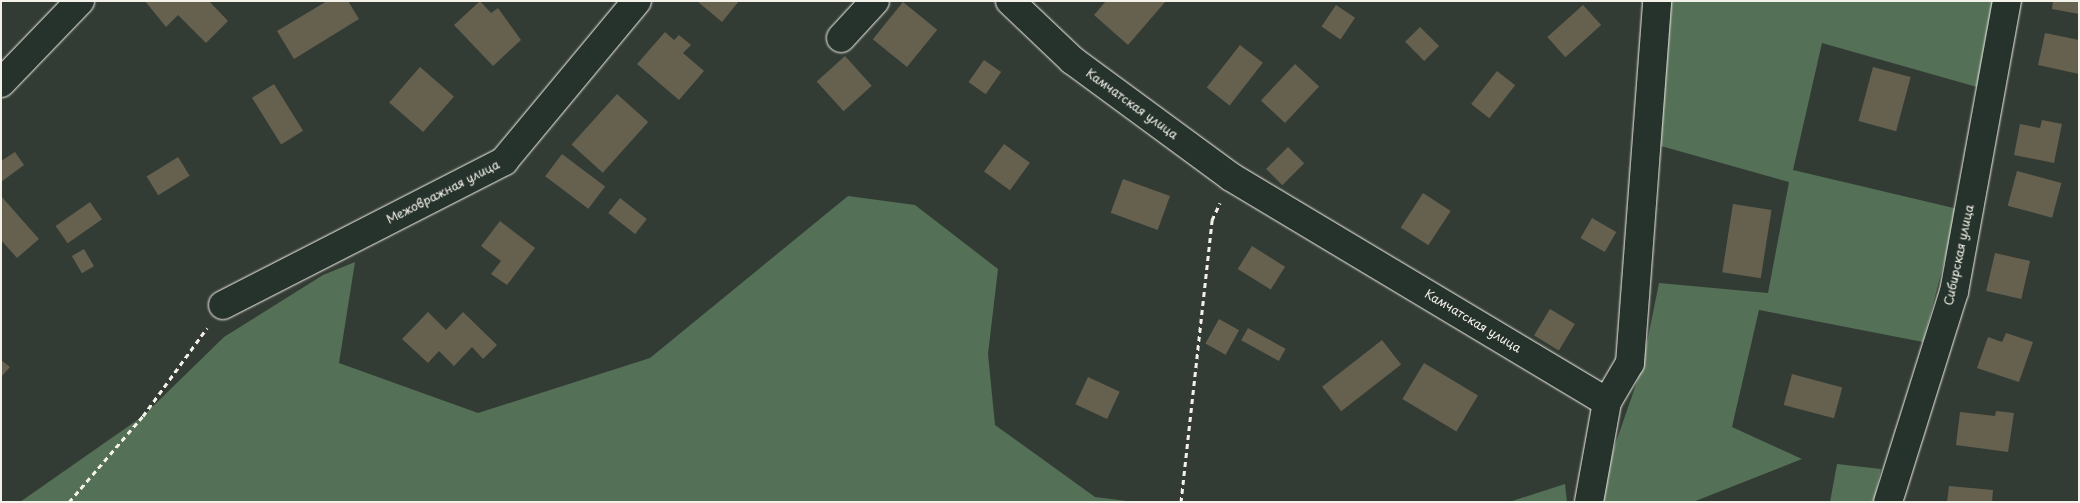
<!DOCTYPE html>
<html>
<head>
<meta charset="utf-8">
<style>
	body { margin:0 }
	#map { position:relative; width:2080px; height:503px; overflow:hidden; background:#333c34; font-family:"Playpen Sans",sans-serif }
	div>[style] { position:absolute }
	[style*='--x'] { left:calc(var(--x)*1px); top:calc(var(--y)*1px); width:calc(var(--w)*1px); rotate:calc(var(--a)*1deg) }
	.green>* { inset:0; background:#547057 }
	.building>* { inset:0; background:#66604f; transform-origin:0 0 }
	.path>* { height:3px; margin-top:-1.5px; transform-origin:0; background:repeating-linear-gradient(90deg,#f4f1e8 0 5px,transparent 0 9px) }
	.roads { filter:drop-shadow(0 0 1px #f4f1e8) drop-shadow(0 0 1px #f4f1e8) }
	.minor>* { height:28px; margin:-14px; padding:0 14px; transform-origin:14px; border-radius:14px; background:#26332d }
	span { translate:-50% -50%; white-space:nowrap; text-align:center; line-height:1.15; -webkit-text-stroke:5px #26332d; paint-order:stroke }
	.street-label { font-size:12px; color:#f4f1e8 }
	.frame { position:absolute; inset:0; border:2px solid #f4f1e8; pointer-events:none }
</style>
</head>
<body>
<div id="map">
	<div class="green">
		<div style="clip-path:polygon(1668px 1px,1995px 1px,1984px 89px,1822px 43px,1793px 170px,1958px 209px,1923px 342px,1759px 310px,1732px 427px,1802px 459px,1693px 502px,1602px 502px,1606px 471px,1642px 367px,1659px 283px,1768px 293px,1789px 182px,1661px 146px)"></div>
		<div style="clip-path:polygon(848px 196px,915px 205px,998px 269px,988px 354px,995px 425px,1095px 497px,1135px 502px,20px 502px,143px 416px,224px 337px,323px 275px,355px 262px,339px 363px,478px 413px,650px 358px)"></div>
		<div style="clip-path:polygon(1837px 464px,1881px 469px,1874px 502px,1830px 502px)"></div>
		<div style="clip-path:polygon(1565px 484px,1567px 502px,1509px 502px)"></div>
	</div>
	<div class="building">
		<div style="clip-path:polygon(145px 1px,209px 1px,228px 21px,206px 43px,178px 15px,166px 27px)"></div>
		<div style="clip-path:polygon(327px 1px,348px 1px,359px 19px,294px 59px,277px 31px)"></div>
		<div style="clip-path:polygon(480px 1px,491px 13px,498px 8px,521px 40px,493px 66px,454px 25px)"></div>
		<div style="clip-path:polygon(697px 1px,739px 1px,722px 22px)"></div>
		<div style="clip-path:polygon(1106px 1px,1166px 1px,1128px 45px,1094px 15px)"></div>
		<div style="clip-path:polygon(2053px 1px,2079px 1px,2079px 14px,2052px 9px)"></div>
		<div style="left:903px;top:2px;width:44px;height:48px;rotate:39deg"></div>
		<div style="left:1336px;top:5px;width:23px;height:26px;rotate:34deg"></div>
		<div style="left:1583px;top:5px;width:27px;height:48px;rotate:48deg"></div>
		<div style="left:1420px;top:27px;width:27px;height:21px;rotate:45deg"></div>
		<div style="clip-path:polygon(665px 32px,674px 40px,679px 35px,691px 45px,683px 53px,704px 71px,679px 100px,637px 64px)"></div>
		<div style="clip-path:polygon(2045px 33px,2079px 40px,2079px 74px,2038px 65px)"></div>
		<div style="left:1240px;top:45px;width:29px;height:54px;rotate:38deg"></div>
		<div style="left:845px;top:56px;width:40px;height:38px;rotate:48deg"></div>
		<div style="left:984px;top:60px;width:21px;height:27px;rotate:35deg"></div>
		<div style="left:1295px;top:64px;width:33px;height:50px;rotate:43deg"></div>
		<div style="left:420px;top:67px;width:45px;height:47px;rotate:41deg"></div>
		<div style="left:1873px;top:67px;width:39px;height:56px;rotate:15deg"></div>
		<div style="left:1497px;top:71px;width:23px;height:42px;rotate:38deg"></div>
		<div style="left:274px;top:84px;width:55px;height:26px;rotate:58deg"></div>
		<div style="left:617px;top:94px;width:42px;height:68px;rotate:42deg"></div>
		<div style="clip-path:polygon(2042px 120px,2062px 124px,2054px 163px,2014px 155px,2020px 124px,2040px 128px)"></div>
		<div style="left:1004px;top:144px;width:32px;height:34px;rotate:36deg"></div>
		<div style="left:1288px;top:147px;width:23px;height:31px;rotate:45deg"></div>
		<div style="clip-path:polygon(15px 152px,24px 165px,1px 182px,1px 161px)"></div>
		<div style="left:562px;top:154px;width:54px;height:28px;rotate:37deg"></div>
		<div style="left:178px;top:157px;width:22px;height:37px;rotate:58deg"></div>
		<div style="left:2017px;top:171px;width:46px;height:36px;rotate:15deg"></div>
		<div style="left:1123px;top:179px;width:50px;height:36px;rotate:20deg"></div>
		<div style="left:1423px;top:193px;width:33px;height:41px;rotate:33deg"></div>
		<div style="clip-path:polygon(1px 196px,39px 239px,17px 258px,1px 240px)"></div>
		<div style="left:620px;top:198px;width:34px;height:19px;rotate:38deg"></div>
		<div style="left:90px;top:202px;width:21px;height:42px;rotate:55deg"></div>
		<div style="left:1733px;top:204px;width:39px;height:69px;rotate:9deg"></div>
		<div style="left:1592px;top:218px;width:28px;height:23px;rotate:30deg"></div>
		<div style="clip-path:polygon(500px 221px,535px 248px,507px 285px,491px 274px,501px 261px,481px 246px)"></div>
		<div style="left:1252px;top:246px;width:39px;height:27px;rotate:32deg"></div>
		<div style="left:84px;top:249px;width:20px;height:14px;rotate:60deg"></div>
		<div style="left:1995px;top:253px;width:36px;height:39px;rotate:13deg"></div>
		<div style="left:1550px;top:309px;width:29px;height:31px;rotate:31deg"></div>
		<div style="clip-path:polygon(428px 312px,446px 330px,463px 312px,497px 345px,483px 359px,472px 347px,454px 366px,439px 351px,428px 363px,402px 339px)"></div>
		<div style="left:1219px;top:319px;width:23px;height:28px;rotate:29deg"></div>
		<div style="left:1248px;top:328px;width:43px;height:14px;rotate:29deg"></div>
		<div style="clip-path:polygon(2006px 333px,2033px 342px,2019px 382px,1977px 368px,1988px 337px,2002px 342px)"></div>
		<div style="left:1382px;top:340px;width:31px;height:76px;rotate:52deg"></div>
		<div style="clip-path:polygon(1px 360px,10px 367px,1px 377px)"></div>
		<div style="left:1424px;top:363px;width:63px;height:42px;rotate:31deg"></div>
		<div style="left:1792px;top:374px;width:52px;height:32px;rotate:15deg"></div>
		<div style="left:1088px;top:377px;width:35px;height:30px;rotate:25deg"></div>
		<div style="clip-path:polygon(1996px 411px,2014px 413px,2008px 452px,1956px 445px,1960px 412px,1995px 416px)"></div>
		<div style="clip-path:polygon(1949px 486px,1993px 490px,1992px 502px,1947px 502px)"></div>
	</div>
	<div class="path">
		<div style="--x:69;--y:502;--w:113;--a:-49.3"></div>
		<div style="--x:143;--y:416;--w:109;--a:-54"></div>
		<div style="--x:1181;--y:502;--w:284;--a:-83.7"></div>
		<div style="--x:1212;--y:220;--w:19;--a:-65"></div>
	</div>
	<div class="roads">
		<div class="minor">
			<div style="--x:1010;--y:1;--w:86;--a:43.6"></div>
			<div style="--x:1072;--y:60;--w:197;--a:36.3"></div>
			<div style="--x:1231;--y:177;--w:438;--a:30.9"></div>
			<div style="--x:841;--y:38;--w:50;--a:-47.4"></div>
			<div style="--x:1;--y:83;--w:114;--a:-46.1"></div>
			<div style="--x:223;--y:305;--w:316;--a:-27.1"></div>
			<div style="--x:504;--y:161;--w:208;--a:-50.3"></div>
			<div style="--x:1589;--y:502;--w:102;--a:-79.8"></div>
			<div style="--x:1607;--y:402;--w:45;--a:-59.5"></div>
			<div style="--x:1630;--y:363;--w:363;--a:-85.7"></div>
			<div style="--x:1888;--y:502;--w:220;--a:-72.6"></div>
			<div style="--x:1954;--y:292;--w:296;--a:-79.7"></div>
		</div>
	</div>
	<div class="street-label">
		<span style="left:1132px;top:104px;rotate:36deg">Камчатская улица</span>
		<span style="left:443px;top:192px;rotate:-27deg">Межовражная улица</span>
		<span style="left:1959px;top:255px;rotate:-78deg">Сибирская улица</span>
		<span style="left:1473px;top:321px;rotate:31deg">Камчатская улица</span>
	</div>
	<div class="frame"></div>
</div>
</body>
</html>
